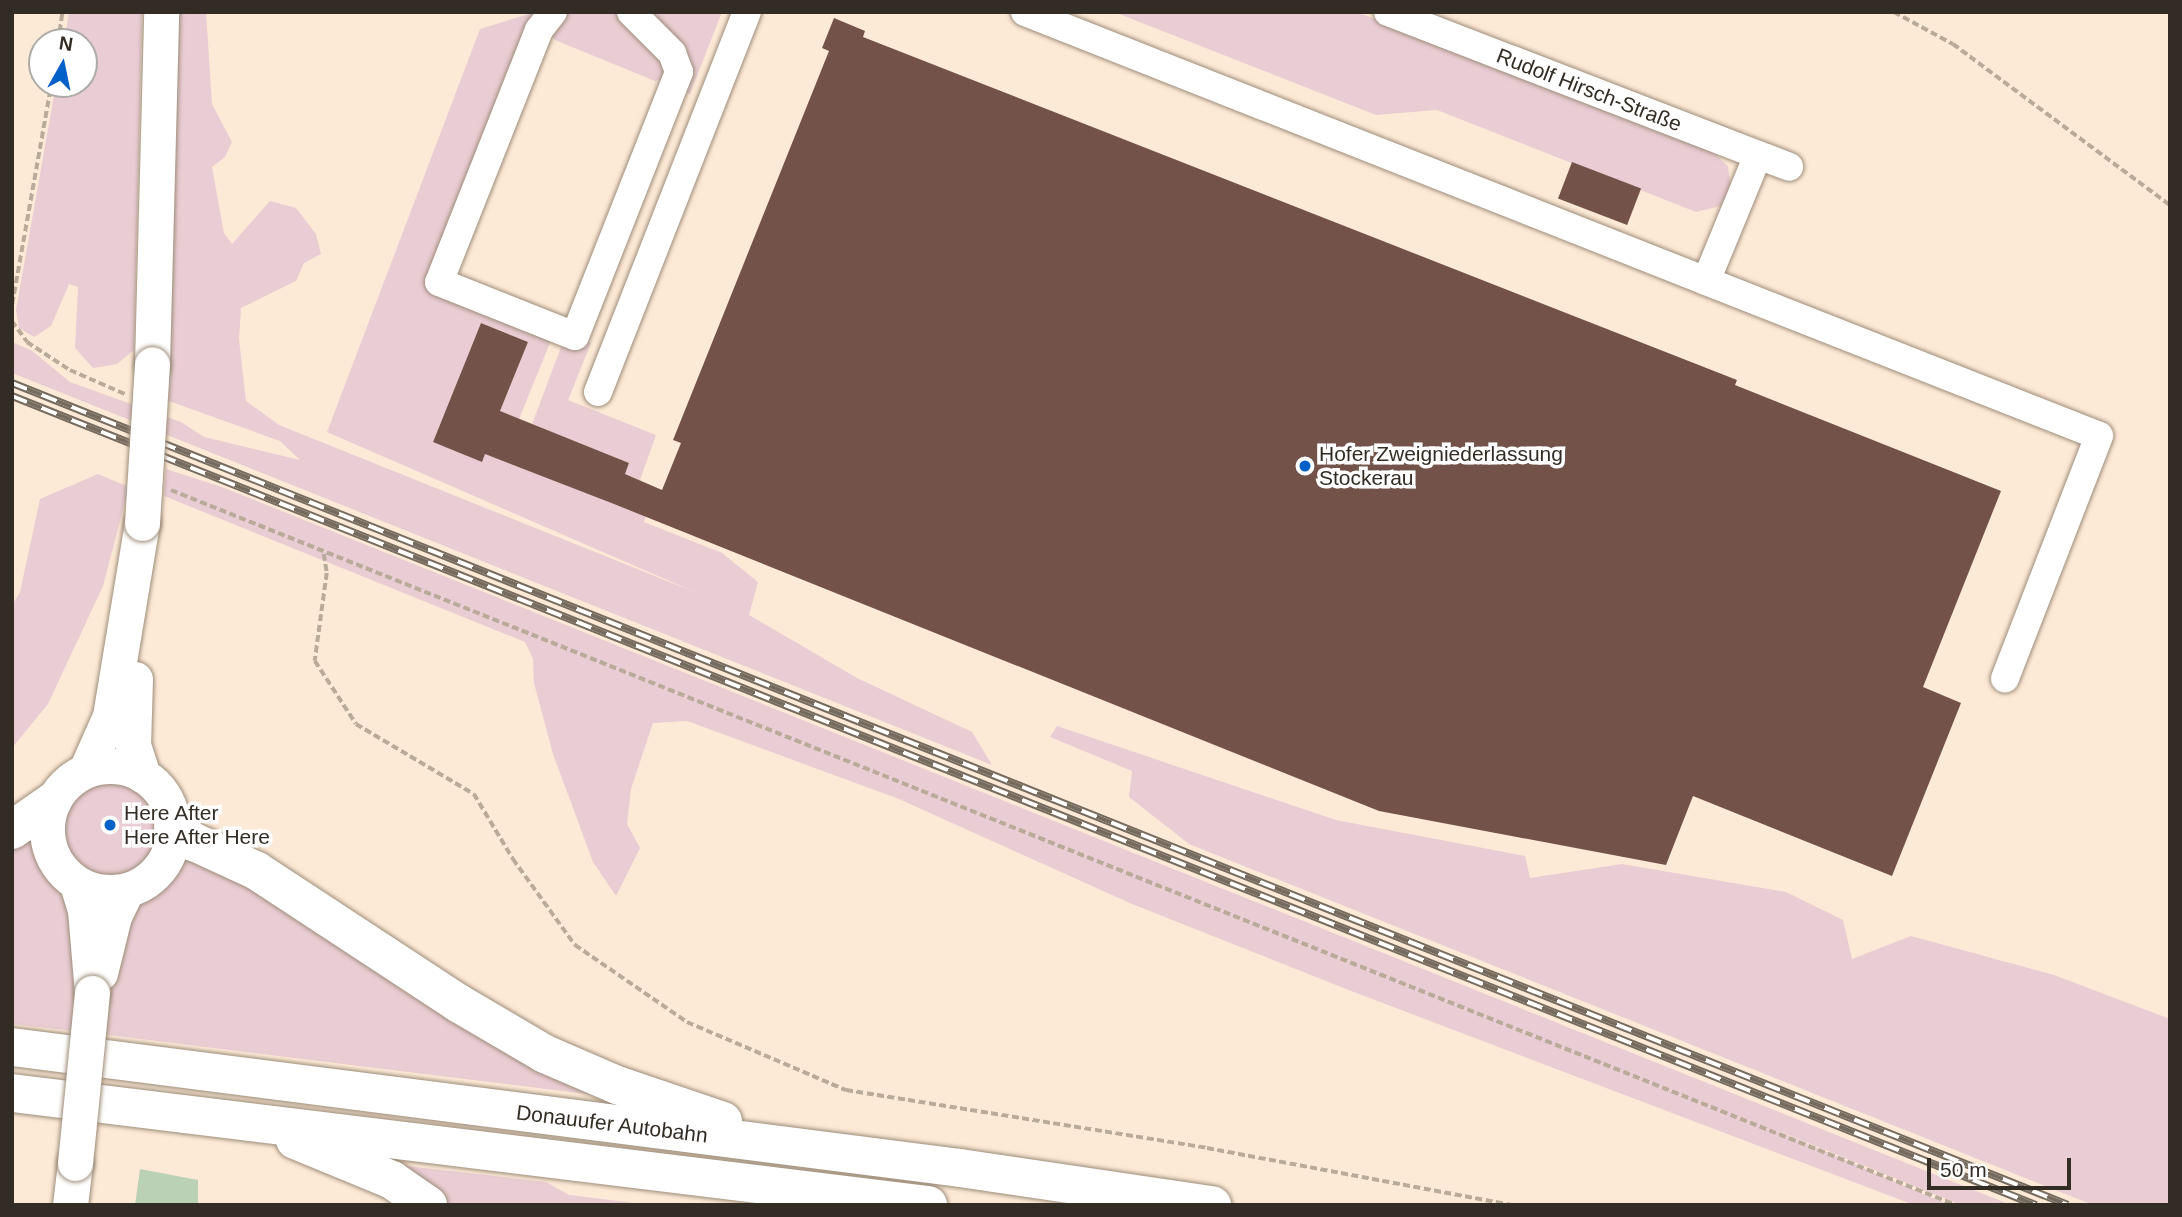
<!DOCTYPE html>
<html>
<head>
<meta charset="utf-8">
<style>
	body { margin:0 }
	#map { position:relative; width:2182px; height:1217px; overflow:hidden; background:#fdead6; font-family:Helvetica,sans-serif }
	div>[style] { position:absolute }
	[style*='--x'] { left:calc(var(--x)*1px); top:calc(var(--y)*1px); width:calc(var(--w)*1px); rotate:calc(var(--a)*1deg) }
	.green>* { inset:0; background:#eaccd4 }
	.round { border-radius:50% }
	.water>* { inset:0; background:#bbd1b5 }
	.building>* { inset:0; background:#725249; transform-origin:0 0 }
	.path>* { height:3.5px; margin-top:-1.75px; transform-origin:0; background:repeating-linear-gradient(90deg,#b9aa9a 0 7px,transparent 0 10.5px) }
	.roads { filter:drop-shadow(0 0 2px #9d8c79) drop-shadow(0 0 2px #9d8c79) }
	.minor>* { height:28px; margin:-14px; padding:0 14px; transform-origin:14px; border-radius:14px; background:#fff }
	.major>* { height:35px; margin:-17.5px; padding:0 17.5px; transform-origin:17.5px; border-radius:17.5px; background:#fff }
	.major>.ring { margin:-17.5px; padding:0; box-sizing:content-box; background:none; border:35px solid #fff; border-radius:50% }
	.highway>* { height:38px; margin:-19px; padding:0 19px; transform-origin:19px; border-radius:19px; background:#fff }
	.rail>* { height:8px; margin-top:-4px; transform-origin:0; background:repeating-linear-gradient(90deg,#fff 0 16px,#766b5f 0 32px); box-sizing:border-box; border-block:2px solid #766b5f }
	.bridges { filter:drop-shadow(0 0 2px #9d8c79) drop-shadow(0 0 2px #9d8c79) }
	.major-bridge>* { height:35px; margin:-17.5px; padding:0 17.5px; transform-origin:17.5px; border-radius:17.5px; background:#fff }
	.dots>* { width:19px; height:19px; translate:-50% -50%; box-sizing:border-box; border:4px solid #fff; border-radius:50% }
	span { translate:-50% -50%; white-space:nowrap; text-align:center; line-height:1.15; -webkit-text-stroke:7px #fff; paint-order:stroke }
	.street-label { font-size:21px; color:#332c24 }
	.poi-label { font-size:21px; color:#332c24 }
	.left { translate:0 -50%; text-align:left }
	.frame { position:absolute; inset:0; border:14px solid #332c24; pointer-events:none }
	.north { position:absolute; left:28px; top:28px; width:70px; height:70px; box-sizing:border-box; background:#fff; border:2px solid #adaba7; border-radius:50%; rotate:9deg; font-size:19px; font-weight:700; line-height:28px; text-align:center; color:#332c24 }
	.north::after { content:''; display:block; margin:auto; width:24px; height:32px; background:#0261c9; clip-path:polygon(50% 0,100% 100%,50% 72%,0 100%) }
	.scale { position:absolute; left:1927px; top:1158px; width:144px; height:32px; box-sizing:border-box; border:4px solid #332c24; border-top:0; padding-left:9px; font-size:21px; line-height:24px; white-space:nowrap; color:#332c24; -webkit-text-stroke:5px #fff; paint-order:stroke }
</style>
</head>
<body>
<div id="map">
	<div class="green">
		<div style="clip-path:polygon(69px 12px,142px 12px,134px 350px,117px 364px,93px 368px,75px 348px,78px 287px,69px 284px,51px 326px,34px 337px,19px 328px,16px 310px,56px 84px,84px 84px,84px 42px,64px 42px)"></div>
		<div style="clip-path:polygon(172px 12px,206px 12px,212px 104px,232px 142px,225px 157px,212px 167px,224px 233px,232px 244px,270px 201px,296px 208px,316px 234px,321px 254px,304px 263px,296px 281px,241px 308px,239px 339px,246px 401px,279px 425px,697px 593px,327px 432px,480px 29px,535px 12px,428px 283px,552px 338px,519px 419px,500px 411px,528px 342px,481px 323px,433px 442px,482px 461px,485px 454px,646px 516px,644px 522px,722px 553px,758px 582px,749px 615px,857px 678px,972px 732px,992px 765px,12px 373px,12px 342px,31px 350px,70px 382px,181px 422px,204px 437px,300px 460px,280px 441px,166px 400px)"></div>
		<div style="clip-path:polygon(572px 12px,617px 12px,667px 64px,665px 79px,655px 81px,555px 40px,550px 35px,562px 17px)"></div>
		<div style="clip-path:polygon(643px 12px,722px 12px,690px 94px,682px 91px)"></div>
		<div style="clip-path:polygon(1114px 12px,1357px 12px,1711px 151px,1728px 166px,1731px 187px,1721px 206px,1696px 212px,1437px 110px,1376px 115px)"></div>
		<div style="clip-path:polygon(587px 341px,591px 343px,568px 400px,656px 435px,640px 480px,625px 474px,629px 463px,532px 424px,563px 342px,581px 350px)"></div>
		<div style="clip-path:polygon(166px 469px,222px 487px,2011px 1205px,1961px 1205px,1771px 1128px,1949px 1205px,1914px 1205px,1346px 989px,1132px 904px,899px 799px,687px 721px,653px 723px,631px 789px,627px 824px,640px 848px,616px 896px,593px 862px,553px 754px,534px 683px,533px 659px,525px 642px,164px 496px)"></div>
		<div style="clip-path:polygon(98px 474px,129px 487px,103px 586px,48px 704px,12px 748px,12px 605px,20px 592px,40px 499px)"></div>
		<div style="clip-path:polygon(1057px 726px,1336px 820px,1525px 856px,1530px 878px,1622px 864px,1786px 892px,1843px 920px,1852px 959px,1911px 936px,2054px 975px,2170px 1019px,2170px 1205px,2093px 1205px,1189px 844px,1129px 797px,1132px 771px,1050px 737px)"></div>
		<div class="round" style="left:58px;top:778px;width:102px;height:102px"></div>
		<div style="clip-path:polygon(36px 833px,41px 855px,76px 923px,74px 1031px,12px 1024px,12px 839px)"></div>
		<div style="clip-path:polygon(182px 848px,594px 1095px,101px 1034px,105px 994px,136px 900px,163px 880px)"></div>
		<div style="clip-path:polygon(398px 1165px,546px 1182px,569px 1195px,652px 1205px,441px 1205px)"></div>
	</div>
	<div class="water">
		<div style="clip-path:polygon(140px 1169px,198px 1180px,198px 1205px,135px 1205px)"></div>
	</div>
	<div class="building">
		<div style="clip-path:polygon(834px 18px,865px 31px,863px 37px,1737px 380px,1735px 385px,2001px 491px,1923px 687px,1961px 703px,1892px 876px,1693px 796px,1666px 865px,1379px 811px,614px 504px,485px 454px,482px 462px,433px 442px,481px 323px,528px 342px,500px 411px,629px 463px,625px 474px,662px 490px,681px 443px,673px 440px,829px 51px,822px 48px)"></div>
		<div style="left:1572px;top:162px;width:74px;height:39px;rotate:21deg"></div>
	</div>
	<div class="path">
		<div style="--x:1894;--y:12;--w:67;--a:28.5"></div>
		<div style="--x:1953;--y:44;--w:270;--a:36.6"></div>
		<div style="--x:58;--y:42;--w:30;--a:-82"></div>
		<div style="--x:12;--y:304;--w:223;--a:-79.9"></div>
		<div style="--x:12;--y:321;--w:26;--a:54"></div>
		<div style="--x:27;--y:342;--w:51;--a:33.1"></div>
		<div style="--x:70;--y:370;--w:60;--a:23.6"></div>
		<div style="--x:171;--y:490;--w:1923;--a:21.83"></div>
		<div style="--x:324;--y:554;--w:19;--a:81"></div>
		<div style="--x:327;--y:573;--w:89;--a:97.8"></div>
		<div style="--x:315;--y:661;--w:75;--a:56.9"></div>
		<div style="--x:356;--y:724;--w:137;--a:30.7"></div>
		<div style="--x:474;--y:794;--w:76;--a:59"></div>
		<div style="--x:513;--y:859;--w:106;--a:54.2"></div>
		<div style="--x:575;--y:945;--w:136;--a:34.5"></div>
		<div style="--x:687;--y:1022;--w:173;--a:23.2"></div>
		<div style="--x:846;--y:1090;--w:366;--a:9.1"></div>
		<div style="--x:1207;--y:1148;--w:310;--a:10.6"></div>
	</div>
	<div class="roads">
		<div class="minor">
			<div style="--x:553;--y:12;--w:23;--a:128"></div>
			<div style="--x:539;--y:30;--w:271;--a:111.6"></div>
			<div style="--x:439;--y:282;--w:146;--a:21.7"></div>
			<div style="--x:575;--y:336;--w:284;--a:-68.5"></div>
			<div style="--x:679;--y:72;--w:20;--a:-110"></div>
			<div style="--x:672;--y:53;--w:58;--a:-135"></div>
			<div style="--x:1025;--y:12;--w:732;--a:21.55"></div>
			<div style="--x:1388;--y:12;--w:430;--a:21.1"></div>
			<div style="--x:1758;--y:155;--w:136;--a:112.4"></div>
			<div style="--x:1706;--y:281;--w:422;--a:21.5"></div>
			<div style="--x:2099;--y:436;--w:260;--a:111.2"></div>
			<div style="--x:598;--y:392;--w:408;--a:-68.6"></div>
		</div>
		<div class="major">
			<div style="--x:152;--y:364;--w:352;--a:-88.5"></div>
			<div style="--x:135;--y:679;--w:66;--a:91.7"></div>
			<div style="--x:133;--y:745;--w:32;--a:72"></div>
			<div class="ring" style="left:47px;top:766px;width:91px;height:91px"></div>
			<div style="--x:86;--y:770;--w:59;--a:-66"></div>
			<div style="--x:110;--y:716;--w:196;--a:-80.6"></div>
			<div style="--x:77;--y:884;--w:27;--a:73"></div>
			<div style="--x:85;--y:910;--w:83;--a:85.2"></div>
			<div style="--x:100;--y:973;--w:59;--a:-76.2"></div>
			<div style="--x:114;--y:916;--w:28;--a:-64"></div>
			<div style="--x:70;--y:1205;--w:42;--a:-83.2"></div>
		</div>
		<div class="highway">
			<div style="--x:173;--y:827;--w:26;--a:36"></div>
			<div style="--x:194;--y:842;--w:69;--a:24.7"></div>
			<div style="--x:257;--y:871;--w:240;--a:33.3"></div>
			<div style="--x:458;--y:1003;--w:101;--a:30.4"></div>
			<div style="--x:545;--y:1054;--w:78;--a:23.3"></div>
			<div style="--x:617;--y:1085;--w:112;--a:18.8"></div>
			<div style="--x:12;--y:830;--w:49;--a:-35"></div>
			<div style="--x:12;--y:1047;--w:956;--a:7.27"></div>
			<div style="--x:960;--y:1168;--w:255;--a:8.4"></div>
			<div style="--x:12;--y:1093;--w:923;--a:6.97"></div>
			<div style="--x:295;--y:1140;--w:105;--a:22.4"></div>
			<div style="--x:392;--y:1180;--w:44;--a:34.8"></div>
		</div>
	</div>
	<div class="rail">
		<div style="--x:12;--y:383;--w:2214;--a:21.79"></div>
		<div style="--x:12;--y:396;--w:2180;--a:21.79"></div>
	</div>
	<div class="bridges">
		<div class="major-bridge">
			<div style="--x:142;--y:523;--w:159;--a:-86.4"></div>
			<div style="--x:75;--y:1163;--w:171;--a:-84.3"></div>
		</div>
	</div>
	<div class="dots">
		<div style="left:1305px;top:466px;background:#0261c9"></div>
		<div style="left:110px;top:825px;background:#0261c9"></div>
	</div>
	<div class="street-label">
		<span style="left:1589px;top:90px;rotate:21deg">Rudolf Hirsch-Straße</span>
		<span style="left:612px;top:1124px;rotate:7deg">Donauufer Autobahn</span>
	</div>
	<div class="poi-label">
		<span class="left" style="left:1319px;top:466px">Hofer Zweigniederlassung<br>Stockerau</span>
		<span class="left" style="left:124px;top:825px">Here After<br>Here After Here</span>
	</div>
	<div class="frame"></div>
	<div class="north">N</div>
	<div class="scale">50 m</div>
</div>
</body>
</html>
